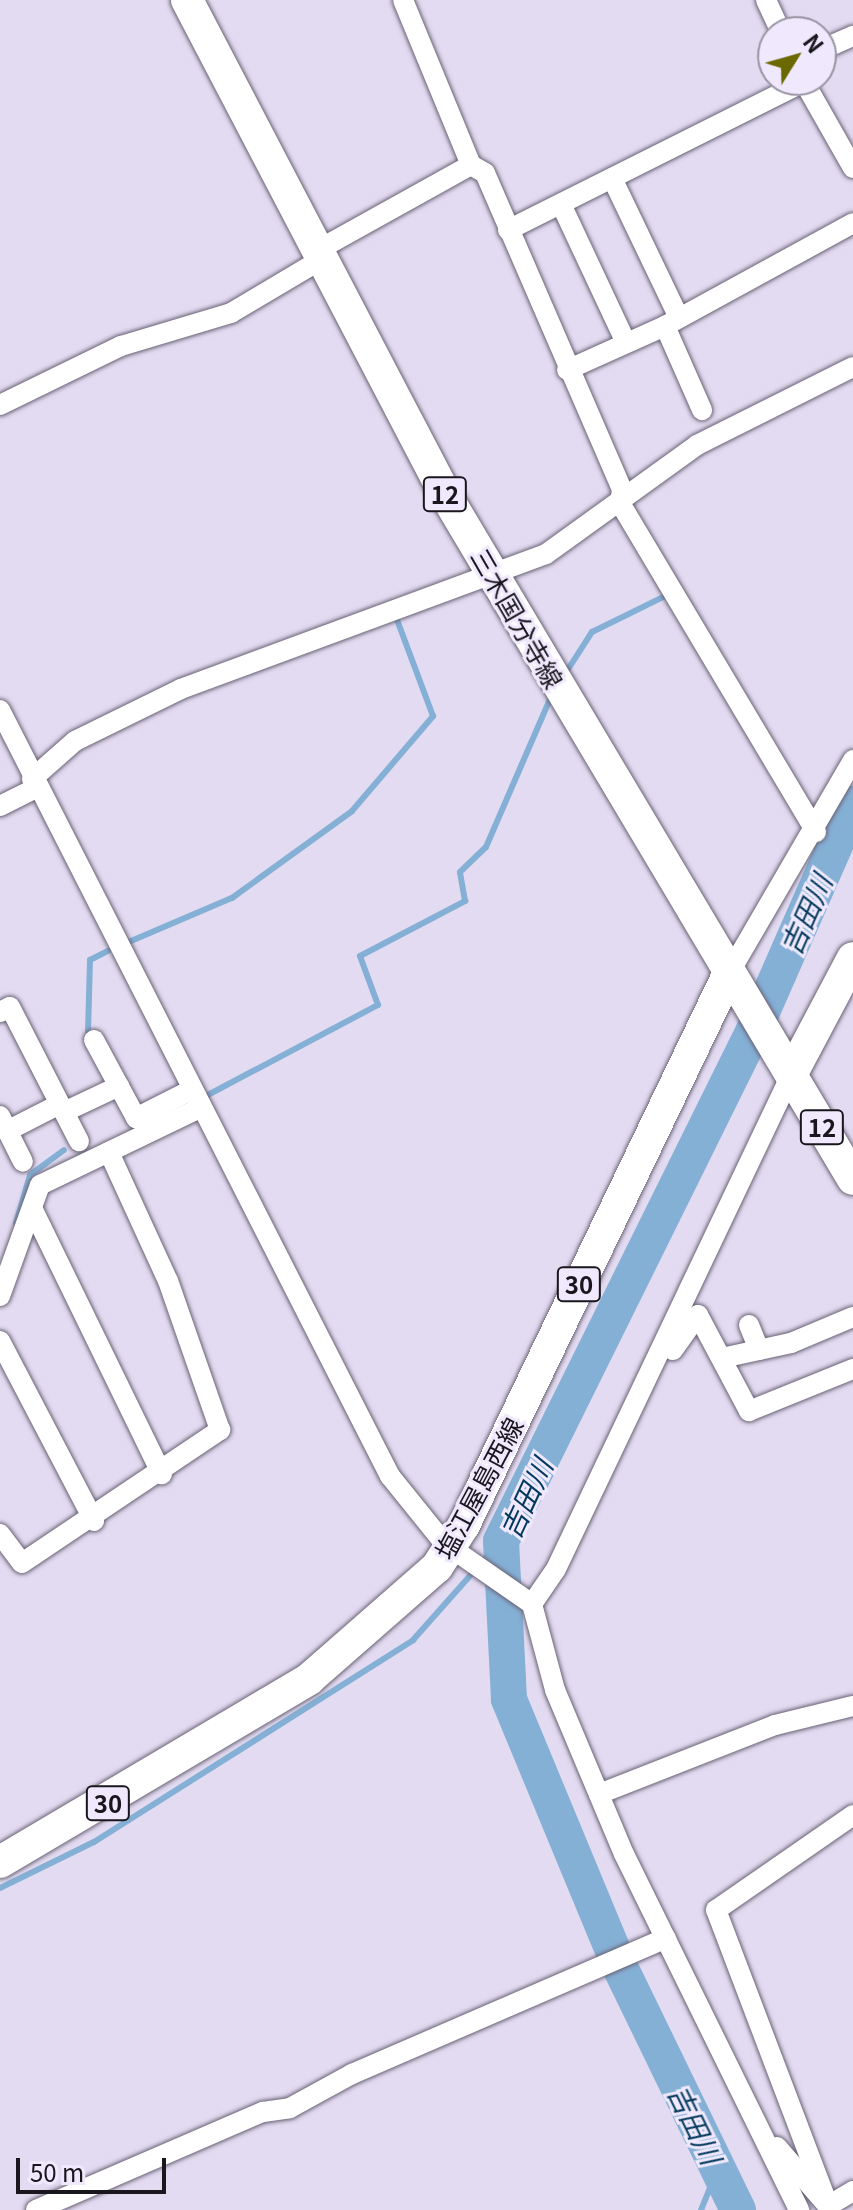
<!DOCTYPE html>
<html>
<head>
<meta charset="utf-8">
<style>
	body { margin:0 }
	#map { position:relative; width:853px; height:2210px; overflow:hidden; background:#e3dbf1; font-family:Georgia,"Noto Sans JP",serif }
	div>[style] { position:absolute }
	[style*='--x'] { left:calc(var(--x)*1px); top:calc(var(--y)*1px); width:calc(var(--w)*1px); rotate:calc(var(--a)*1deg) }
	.stream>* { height:6px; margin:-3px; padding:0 3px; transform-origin:3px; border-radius:3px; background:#85b0d6 }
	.river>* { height:36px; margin:-18px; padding:0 18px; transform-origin:18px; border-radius:18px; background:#85b0d6 }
	.roads { filter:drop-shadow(0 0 2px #696275) drop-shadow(0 0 2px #696275) }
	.minor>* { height:20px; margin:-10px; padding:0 10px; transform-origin:10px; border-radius:10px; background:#fff }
	.primary>* { height:32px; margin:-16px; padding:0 16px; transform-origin:16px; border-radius:16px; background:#fff }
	span { translate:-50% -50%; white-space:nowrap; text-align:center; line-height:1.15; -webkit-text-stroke:6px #f0e9fe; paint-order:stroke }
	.shield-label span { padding:2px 6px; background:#f0e9fe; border:2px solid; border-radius:6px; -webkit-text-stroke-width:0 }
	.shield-label { font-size:24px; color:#19161d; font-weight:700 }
	.street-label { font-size:26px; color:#19161d }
	.water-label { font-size:28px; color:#02385c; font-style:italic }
	.north { position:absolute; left:757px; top:16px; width:80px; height:80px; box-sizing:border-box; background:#f0e9fe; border:2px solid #9a95a4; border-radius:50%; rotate:53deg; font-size:22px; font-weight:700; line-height:32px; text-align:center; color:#19161d }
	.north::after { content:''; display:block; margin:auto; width:28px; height:36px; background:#6c6800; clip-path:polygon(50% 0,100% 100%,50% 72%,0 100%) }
	.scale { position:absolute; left:16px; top:2158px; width:150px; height:36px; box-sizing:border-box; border:4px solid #19161d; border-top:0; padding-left:10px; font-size:24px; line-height:28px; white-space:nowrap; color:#19161d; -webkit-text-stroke:6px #f0e9fe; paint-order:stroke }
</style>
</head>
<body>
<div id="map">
	<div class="stream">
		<div style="--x:565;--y:674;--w:50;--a:-57.3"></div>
		<div style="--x:592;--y:632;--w:79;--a:-26.2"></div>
		<div style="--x:131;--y:941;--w:110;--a:-23.1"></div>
		<div style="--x:232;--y:898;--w:148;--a:-35.9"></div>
		<div style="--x:352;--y:811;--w:125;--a:-49.5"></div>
		<div style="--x:433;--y:716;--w:106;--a:-110.5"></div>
		<div style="--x:88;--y:1032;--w:72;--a:-88.4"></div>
		<div style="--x:90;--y:960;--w:20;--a:-27"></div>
		<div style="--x:204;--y:1097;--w:197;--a:-27.9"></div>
		<div style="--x:378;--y:1005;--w:52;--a:-110.2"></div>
		<div style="--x:360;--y:956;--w:119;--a:-27.6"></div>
		<div style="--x:465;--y:901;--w:29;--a:-100"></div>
		<div style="--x:460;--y:872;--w:36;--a:-44"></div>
		<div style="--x:486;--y:847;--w:163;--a:-66.6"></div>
		<div style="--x:16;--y:1223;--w:50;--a:-73.7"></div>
		<div style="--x:30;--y:1175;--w:42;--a:-36.3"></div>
		<div style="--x:0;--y:1888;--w:105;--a:-26.1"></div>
		<div style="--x:94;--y:1842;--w:378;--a:-32.3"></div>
		<div style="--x:413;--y:1640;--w:132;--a:-48.4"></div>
		<div style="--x:701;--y:2210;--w:45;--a:-68"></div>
	</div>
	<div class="river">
		<div style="--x:738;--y:2210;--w:272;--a:-115.9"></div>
		<div style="--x:619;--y:1965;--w:288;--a:-112.5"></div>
		<div style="--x:509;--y:1699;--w:158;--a:-92.9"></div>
		<div style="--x:501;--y:1541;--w:570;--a:-63.66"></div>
		<div style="--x:754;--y:1030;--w:247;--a:-66.3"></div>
	</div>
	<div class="roads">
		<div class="minor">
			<div style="--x:403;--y:0;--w:178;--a:67.6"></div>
			<div style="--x:766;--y:0;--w:35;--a:65"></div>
			<div style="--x:821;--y:50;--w:35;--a:-24"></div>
			<div style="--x:803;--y:80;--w:101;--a:60.4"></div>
			<div style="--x:612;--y:178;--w:155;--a:64.4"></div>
			<div style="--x:561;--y:204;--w:153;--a:64.9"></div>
			<div style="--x:508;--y:230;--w:331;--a:-26.6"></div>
			<div style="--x:318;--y:250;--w:175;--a:-29.1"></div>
			<div style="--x:471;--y:165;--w:16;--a:30"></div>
			<div style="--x:485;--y:173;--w:345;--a:66.6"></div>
			<div style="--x:622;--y:490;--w:13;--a:99"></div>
			<div style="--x:620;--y:503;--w:383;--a:59.2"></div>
			<div style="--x:665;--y:326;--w:92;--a:66.2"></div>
			<div style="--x:567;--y:370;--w:107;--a:-24.2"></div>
			<div style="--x:665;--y:326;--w:214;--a:-28.7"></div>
			<div style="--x:0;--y:405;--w:135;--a:-26"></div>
			<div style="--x:121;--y:346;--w:115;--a:-16.7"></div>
			<div style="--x:231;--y:313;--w:106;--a:-30.7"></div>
			<div style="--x:0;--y:710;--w:860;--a:63.02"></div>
			<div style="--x:390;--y:1476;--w:86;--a:51.1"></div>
			<div style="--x:444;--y:1543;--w:107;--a:34.7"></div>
			<div style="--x:532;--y:1604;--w:89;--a:75"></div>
			<div style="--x:555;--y:1690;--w:178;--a:67.2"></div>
			<div style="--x:624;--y:1854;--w:397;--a:63.8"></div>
			<div style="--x:32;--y:779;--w:57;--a:-41.5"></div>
			<div style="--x:75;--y:741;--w:118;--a:-26.1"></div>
			<div style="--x:181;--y:689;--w:389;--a:-20.3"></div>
			<div style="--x:546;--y:554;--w:186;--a:-35.8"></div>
			<div style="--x:697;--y:445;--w:174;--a:-26.6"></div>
			<div style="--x:0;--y:806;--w:40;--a:-26.6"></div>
			<div style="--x:728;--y:975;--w:249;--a:-59.8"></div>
			<div style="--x:0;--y:1012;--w:11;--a:-27"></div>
			<div style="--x:10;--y:1007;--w:151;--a:62.8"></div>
			<div style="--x:94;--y:1040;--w:89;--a:61.7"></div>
			<div style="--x:136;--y:1118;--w:62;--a:-27"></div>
			<div style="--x:64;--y:1112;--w:61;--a:-25.3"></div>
			<div style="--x:0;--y:1116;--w:51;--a:63.4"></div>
			<div style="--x:7;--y:1131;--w:59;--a:-27"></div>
			<div style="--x:33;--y:1210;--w:294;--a:64"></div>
			<div style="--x:0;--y:1296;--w:118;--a:-70.2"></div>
			<div style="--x:40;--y:1185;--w:178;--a:-25.7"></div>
			<div style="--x:749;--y:1325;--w:27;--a:68"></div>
			<div style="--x:0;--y:1341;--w:203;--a:62.4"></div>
			<div style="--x:673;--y:1350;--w:43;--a:-54.5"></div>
			<div style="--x:698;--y:1315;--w:109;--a:62"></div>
			<div style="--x:749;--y:1411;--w:112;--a:-22"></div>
			<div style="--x:722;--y:1358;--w:71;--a:-12.3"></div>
			<div style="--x:791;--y:1343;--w:67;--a:-22.8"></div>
			<div style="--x:0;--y:1534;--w:36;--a:53"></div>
			<div style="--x:22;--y:1563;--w:239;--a:-33.9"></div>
			<div style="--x:220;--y:1430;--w:158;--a:-109.2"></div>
			<div style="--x:168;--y:1281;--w:142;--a:-114.6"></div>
			<div style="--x:532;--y:1604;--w:42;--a:-55.6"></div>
			<div style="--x:556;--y:1569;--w:547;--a:-64.56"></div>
			<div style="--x:599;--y:1794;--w:189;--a:-21.4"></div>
			<div style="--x:775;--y:1725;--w:80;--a:-13.7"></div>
			<div style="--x:777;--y:2147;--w:78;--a:49.2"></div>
			<div style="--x:828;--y:2206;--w:29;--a:-31"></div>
			<div style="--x:36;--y:2210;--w:247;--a:-23.4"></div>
			<div style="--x:263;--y:2112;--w:27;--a:-8"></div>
			<div style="--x:290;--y:2108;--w:71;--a:-28.7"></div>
			<div style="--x:352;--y:2074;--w:342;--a:-23.4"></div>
			<div style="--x:830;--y:2210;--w:321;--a:-110.8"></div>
			<div style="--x:716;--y:1910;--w:167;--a:-34.7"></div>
		</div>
		<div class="primary">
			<div style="--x:187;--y:0;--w:557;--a:62.42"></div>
			<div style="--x:445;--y:494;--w:797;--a:59.22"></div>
			<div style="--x:791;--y:1075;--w:132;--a:-62.1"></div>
			<div style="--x:0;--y:1862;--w:359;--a:-30.6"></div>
			<div style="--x:309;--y:1679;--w:170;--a:-41.2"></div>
			<div style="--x:437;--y:1567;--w:50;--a:-57.3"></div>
			<div style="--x:464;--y:1525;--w:610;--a:-64.36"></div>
		</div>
	</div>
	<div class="shield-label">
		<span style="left:445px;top:494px">12</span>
		<span style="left:822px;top:1127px">12</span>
		<span style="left:579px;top:1284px">30</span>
		<span style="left:108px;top:1803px">30</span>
	</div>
	<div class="street-label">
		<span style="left:518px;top:618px;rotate:60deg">三木国分寺線</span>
		<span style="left:478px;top:1488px;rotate:-62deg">塩江屋島西線</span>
	</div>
	<div class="water-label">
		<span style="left:805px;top:914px;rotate:-66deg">吉田川</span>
		<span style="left:525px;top:1498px;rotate:-65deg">吉田川</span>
		<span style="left:696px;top:2124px;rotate:64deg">吉田川</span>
	</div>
	<div class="north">N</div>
	<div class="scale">50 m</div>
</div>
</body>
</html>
